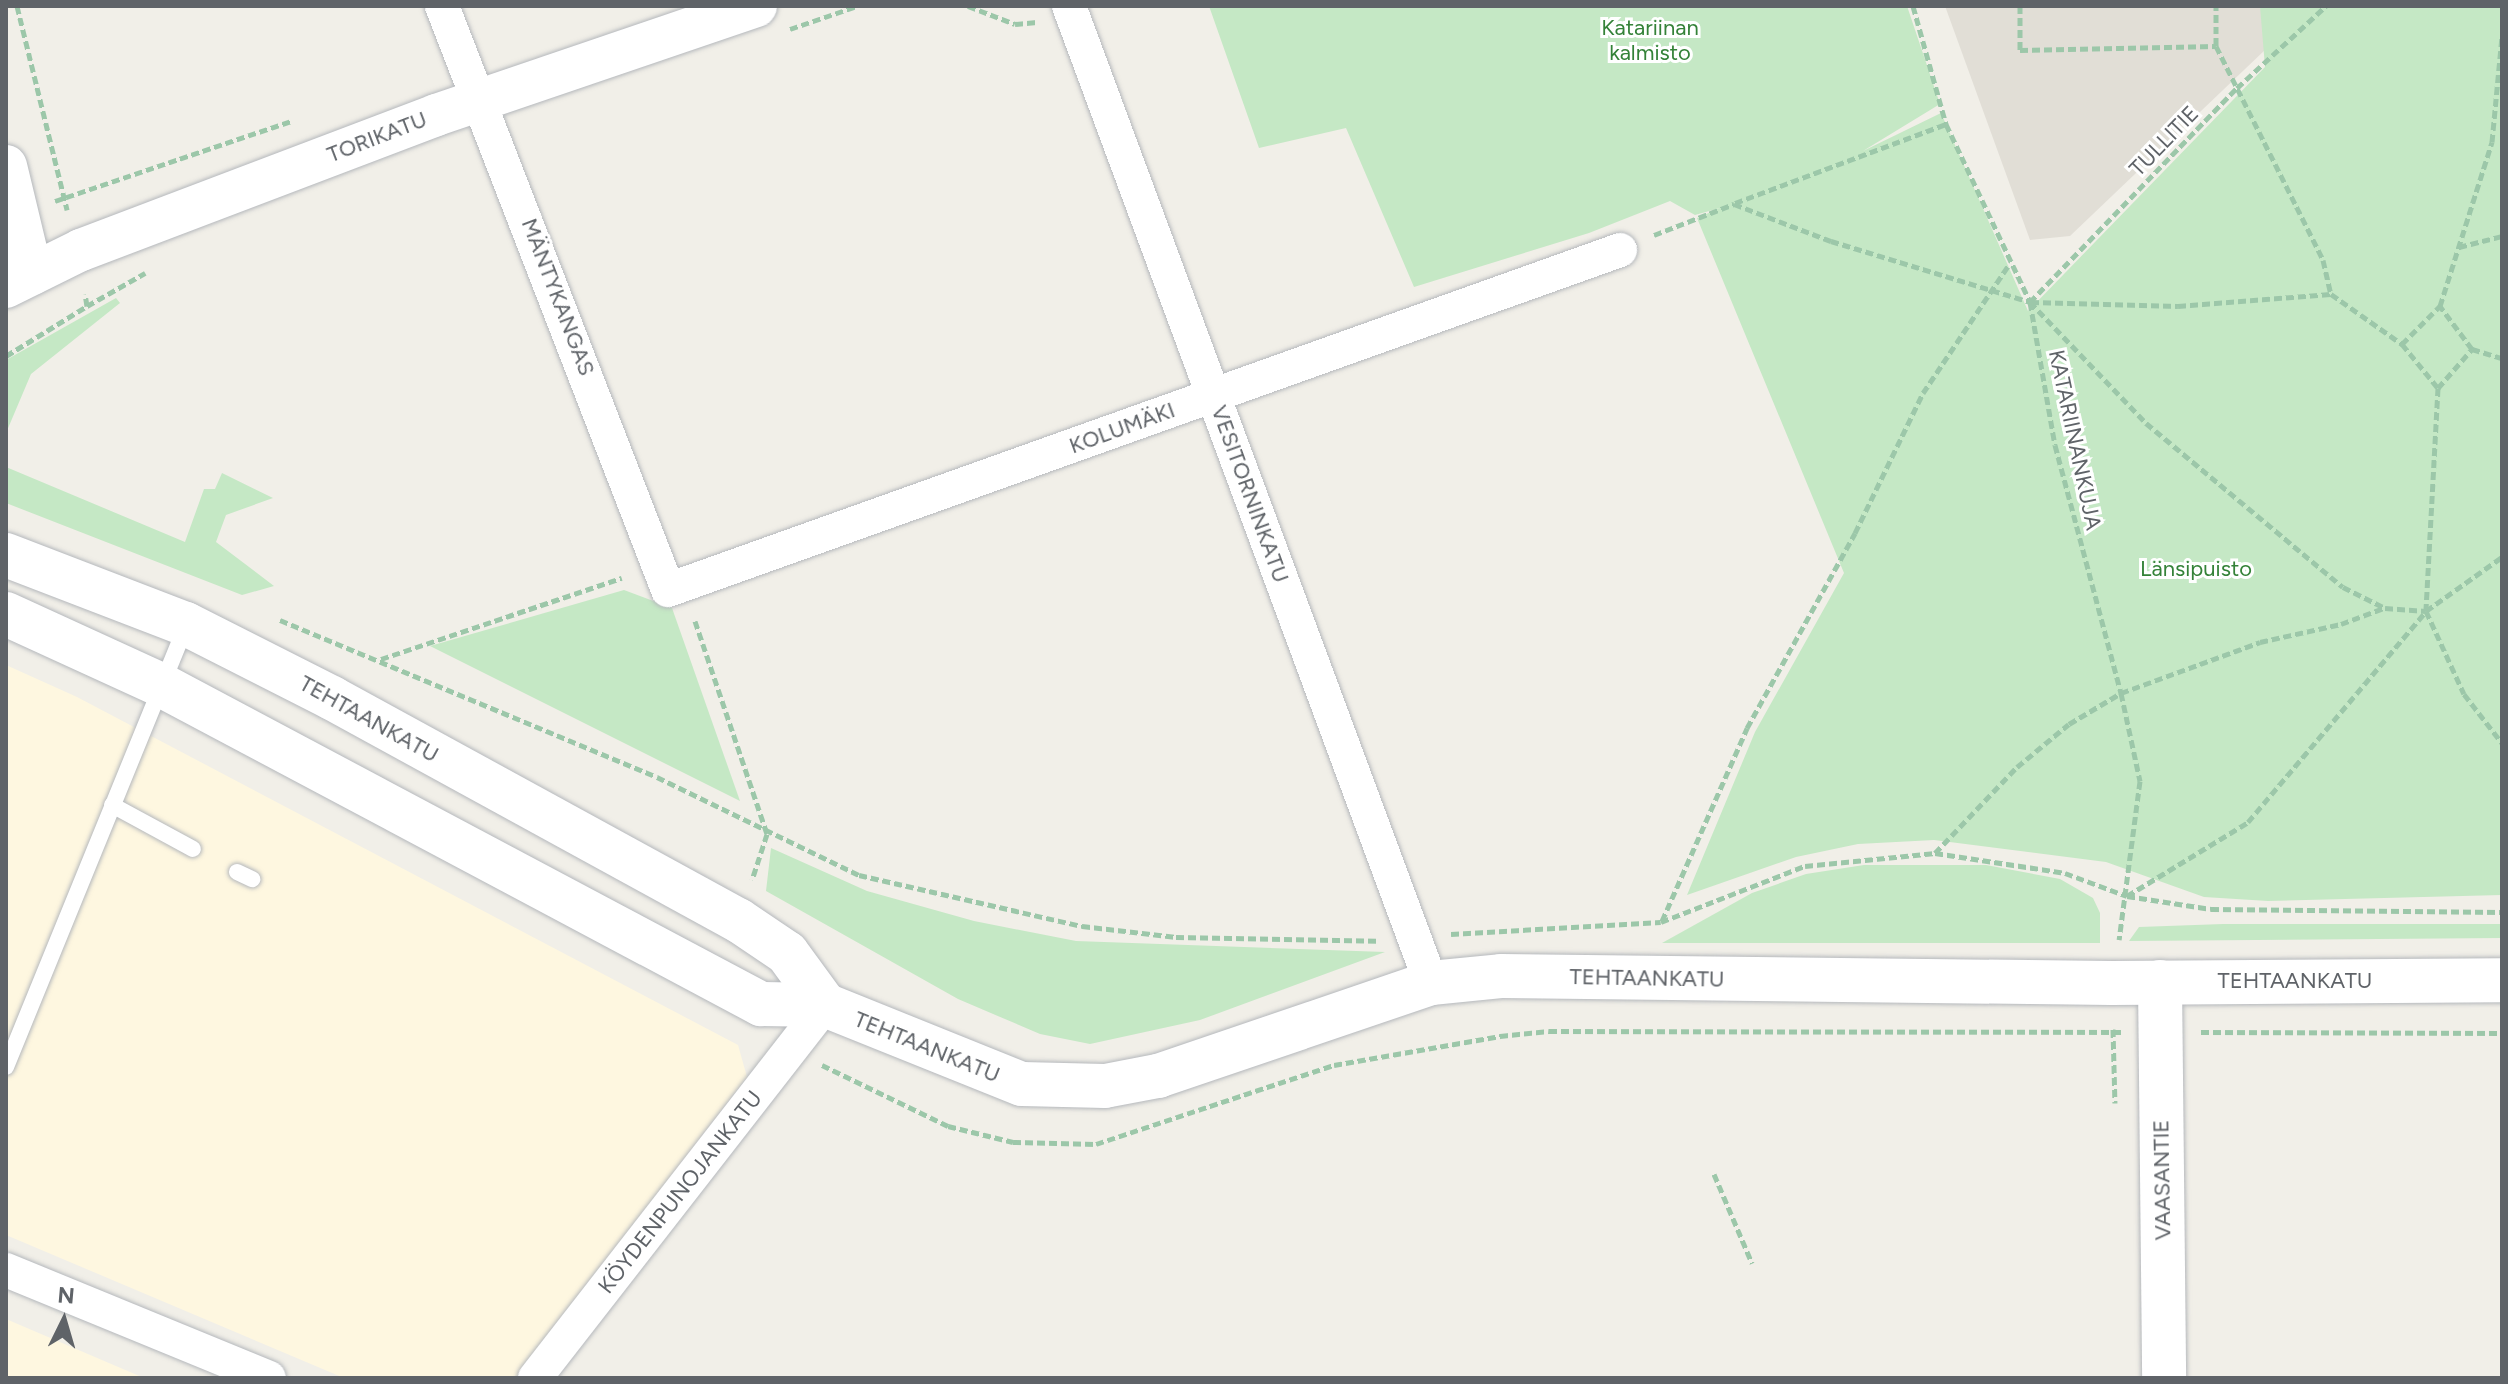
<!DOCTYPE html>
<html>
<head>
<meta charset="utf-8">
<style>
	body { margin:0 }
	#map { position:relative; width:2508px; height:1384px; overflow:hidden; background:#f1efe8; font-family:Figtree,sans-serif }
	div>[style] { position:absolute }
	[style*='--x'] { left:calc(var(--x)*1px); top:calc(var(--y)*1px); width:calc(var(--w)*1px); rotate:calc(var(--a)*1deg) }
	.commercial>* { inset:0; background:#fef7e0 }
	.education>* { inset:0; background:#e1ded6 }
	.green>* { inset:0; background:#c5e8c5 }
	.path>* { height:5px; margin-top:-2.5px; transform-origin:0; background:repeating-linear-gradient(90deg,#9cc7a9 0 8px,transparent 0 12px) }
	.roads { filter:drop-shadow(0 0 2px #b5b8bc) drop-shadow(0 0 2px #b5b8bc) }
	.service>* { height:16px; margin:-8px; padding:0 8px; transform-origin:8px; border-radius:8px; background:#fff }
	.minor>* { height:34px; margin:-17px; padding:0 17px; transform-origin:17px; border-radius:17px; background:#fff }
	.tertiary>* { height:42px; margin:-21px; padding:0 21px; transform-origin:21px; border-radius:21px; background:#fff }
	.secondary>* { height:44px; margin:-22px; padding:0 22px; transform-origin:22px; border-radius:22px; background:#fff }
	span { translate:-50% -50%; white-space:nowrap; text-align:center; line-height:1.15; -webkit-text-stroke:6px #fff; paint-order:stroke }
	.park-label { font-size:22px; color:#348238 }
	.street-label { font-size:22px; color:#5f6368 }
	.frame { position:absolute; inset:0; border:8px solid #5f6368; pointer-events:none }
	.north { position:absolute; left:24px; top:1280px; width:80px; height:80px; -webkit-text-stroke:6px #fff; paint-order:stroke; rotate:5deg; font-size:22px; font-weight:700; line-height:32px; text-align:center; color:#5f6368 }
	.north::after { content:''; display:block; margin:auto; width:28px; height:36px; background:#5f6368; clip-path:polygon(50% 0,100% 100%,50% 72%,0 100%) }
</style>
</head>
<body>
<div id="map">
	<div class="commercial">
		<div style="clip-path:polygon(6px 665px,77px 697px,738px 1045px,747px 1077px,516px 1378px,344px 1378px,6px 1235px)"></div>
		<div style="clip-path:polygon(6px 1319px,144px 1378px,6px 1378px)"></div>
	</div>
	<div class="education">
		<div style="clip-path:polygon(1945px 6px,2311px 6px,2070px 236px,2030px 240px)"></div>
	</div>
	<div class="green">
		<div style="clip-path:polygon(1209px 6px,1907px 6px,1940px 104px,1863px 151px,1941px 113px,2028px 311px,2265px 67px,2260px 6px,2502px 6px,2502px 895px,2268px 901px,2204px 897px,2106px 862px,1934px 840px,1858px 844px,1796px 857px,1687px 895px,1755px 732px,1844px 573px,1697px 218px,1720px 208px,1695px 215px,1670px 201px,1589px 233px,1414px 287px,1346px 128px,1259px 148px)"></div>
		<div style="clip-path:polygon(116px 298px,120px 303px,31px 374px,6px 433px,6px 360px)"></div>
		<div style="clip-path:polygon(6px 467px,185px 542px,204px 489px,215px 489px,222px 473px,273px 498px,226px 515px,216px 542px,274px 586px,242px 595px,6px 503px)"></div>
		<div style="clip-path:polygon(624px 590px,672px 608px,740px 801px,430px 646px)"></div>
		<div style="clip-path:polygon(771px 848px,867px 891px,974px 921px,1076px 941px,1385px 952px,1200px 1020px,1090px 1044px,1040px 1034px,958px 999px,766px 891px)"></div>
		<div style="clip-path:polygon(1864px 865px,1986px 865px,2060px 879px,2093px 898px,2100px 913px,2100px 943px,1662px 943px,1752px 893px,1806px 874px)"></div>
		<div style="clip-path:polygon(2223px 924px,2502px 924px,2502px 938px,2129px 941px,2139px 927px)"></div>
	</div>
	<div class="path">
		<div style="--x:17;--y:6;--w:210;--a:76.2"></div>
		<div style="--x:968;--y:6;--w:50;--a:21"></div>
		<div style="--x:1015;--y:24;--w:22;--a:-5"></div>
		<div style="--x:1913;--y:6;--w:123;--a:74.4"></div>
		<div style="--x:1946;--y:124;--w:197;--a:64.7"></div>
		<div style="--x:2030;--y:302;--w:145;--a:80.1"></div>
		<div style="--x:2055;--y:445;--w:257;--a:75.1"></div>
		<div style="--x:2121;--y:693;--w:90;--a:77.8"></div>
		<div style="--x:2140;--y:781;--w:160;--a:97.5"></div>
		<div style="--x:2020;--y:6;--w:44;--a:90"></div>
		<div style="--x:2020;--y:50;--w:196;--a:-1.2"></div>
		<div style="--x:2216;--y:46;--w:239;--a:63.4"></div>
		<div style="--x:2323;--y:260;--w:35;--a:77"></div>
		<div style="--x:2331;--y:294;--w:87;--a:35.2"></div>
		<div style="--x:2402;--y:344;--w:57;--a:50.7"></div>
		<div style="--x:2438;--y:388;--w:223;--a:93.1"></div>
		<div style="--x:790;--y:29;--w:71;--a:-18.9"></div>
		<div style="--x:2216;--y:46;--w:40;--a:-90"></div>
		<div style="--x:55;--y:201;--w:250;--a:-18.7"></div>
		<div style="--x:1735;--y:203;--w:225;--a:-20.5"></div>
		<div style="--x:1654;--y:235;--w:86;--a:-21.2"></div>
		<div style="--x:1734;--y:204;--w:104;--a:20.9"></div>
		<div style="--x:1831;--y:241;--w:208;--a:17"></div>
		<div style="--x:2030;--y:302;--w:168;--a:46.2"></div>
		<div style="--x:2146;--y:423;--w:256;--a:39.8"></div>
		<div style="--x:2343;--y:587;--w:47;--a:26.6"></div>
		<div style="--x:2385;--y:608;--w:41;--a:4.2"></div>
		<div style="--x:2426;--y:611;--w:91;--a:65.4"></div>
		<div style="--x:2464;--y:694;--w:62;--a:52.2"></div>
		<div style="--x:2459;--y:247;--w:44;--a:-14.3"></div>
		<div style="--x:2030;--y:302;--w:298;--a:-46"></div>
		<div style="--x:2237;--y:88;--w:121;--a:-42.7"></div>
		<div style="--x:2031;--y:302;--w:147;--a:1.6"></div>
		<div style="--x:2178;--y:306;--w:153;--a:-4.5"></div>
		<div style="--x:87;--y:306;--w:67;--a:-29.6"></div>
		<div style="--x:2402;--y:344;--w:54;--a:-45"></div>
		<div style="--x:2472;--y:349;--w:54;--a:-126.7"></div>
		<div style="--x:2440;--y:306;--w:172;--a:-72.4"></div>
		<div style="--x:2492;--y:142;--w:105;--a:-84.6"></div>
		<div style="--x:6;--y:356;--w:95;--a:-31.7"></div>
		<div style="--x:87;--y:306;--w:12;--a:-99"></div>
		<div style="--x:2438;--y:388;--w:52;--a:-48.9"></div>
		<div style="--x:2472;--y:349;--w:31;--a:17"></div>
		<div style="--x:280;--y:620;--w:408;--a:22.6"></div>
		<div style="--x:657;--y:777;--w:225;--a:25.9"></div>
		<div style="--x:859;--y:875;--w:229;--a:12.9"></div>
		<div style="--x:1082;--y:926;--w:95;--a:6.7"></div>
		<div style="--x:1176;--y:937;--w:201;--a:1.1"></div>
		<div style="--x:695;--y:621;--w:225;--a:71.3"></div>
		<div style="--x:767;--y:834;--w:48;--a:108.1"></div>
		<div style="--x:381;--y:659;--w:254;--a:-18.6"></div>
		<div style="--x:1935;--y:853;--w:119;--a:-46.4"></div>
		<div style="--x:2017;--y:767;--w:67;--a:-39.6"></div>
		<div style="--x:2069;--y:724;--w:61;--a:-30.8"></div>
		<div style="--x:2121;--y:693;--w:148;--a:-20.1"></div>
		<div style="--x:2260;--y:642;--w:83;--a:-12.5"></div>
		<div style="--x:2341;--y:624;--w:46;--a:-20.4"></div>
		<div style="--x:2127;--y:896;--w:142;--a:-31.4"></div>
		<div style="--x:2248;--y:822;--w:276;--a:-49.8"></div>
		<div style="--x:2426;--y:611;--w:93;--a:-35.4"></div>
		<div style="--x:1662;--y:921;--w:211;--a:-66.2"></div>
		<div style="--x:1747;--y:728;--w:223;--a:-61"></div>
		<div style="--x:1855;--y:533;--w:156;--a:-64.1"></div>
		<div style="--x:1923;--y:393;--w:156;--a:-56.2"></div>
		<div style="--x:1451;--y:934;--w:210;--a:-3.3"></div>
		<div style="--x:1661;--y:922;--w:155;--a:-21.3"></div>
		<div style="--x:1805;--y:866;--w:131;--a:-5.7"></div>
		<div style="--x:1935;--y:853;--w:132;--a:8.7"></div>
		<div style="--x:2065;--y:873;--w:66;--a:20.4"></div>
		<div style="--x:2127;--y:896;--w:85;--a:8.8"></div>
		<div style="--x:2211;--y:909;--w:291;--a:0.6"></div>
		<div style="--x:2113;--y:1029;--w:74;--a:88.5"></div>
		<div style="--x:2201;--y:1032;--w:301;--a:0.2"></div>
		<div style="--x:822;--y:1065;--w:140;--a:25.8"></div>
		<div style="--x:948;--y:1126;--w:67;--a:13.8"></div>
		<div style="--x:1013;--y:1142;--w:83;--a:1.4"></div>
		<div style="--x:1096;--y:1144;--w:251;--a:-18.4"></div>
		<div style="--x:1334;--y:1065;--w:169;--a:-9.9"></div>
		<div style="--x:1500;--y:1036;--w:49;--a:-5.8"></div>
		<div style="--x:1549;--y:1031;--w:572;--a:0.1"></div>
		<div style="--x:1714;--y:1174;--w:97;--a:66.9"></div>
	</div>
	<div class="roads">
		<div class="service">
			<div style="--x:112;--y:805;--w:92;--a:28.5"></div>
			<div style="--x:237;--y:872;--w:17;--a:25"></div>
			<div style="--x:6;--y:1067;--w:477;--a:-67.8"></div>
		</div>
		<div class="minor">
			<div style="--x:442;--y:6;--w:626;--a:68.84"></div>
			<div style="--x:668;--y:590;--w:1011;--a:-19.65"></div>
			<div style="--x:1069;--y:6;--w:1042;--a:69.67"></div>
			<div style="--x:6;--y:1270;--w:284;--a:22.3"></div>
			<div style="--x:535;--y:1378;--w:472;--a:-52.1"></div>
		</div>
		<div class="tertiary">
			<div style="--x:6;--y:166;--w:111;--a:76.5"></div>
			<div style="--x:6;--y:287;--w:84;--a:-26.3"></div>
			<div style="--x:81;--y:250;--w:380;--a:-20.8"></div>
			<div style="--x:436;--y:115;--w:338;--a:-18.8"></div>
		</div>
		<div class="secondary">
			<div style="--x:6;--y:555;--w:193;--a:21"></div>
			<div style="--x:186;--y:624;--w:164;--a:26.9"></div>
			<div style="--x:332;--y:698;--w:463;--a:28.7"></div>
			<div style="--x:738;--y:920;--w:59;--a:34"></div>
			<div style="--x:787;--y:953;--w:64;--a:53.8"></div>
			<div style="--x:6;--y:614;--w:170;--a:24.6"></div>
			<div style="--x:161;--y:685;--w:680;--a:28"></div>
			<div style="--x:761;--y:1004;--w:64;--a:0.9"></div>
			<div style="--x:825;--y:1005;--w:212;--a:21.9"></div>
			<div style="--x:1022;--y:1084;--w:83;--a:1.4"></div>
			<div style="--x:1105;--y:1086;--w:54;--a:-10.7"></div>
			<div style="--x:1158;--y:1076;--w:288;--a:-18.8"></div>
			<div style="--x:1431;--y:983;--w:70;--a:-5.7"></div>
			<div style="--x:1501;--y:976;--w:611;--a:0.66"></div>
			<div style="--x:2112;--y:983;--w:390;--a:-0.4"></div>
			<div style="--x:2160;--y:982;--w:396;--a:89.4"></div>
		</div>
	</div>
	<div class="park-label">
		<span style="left:1650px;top:40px">Katariinan<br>kalmisto</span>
		<span style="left:2196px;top:569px">Länsipuisto</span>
	</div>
	<div class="street-label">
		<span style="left:377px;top:137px;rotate:-21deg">TORIKATU</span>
		<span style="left:2164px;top:141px;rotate:-46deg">TULLITIE</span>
		<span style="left:558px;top:297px;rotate:69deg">MÄNTYKANGAS</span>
		<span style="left:1122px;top:428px;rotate:-20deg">KOLUMÄKI</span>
		<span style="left:2075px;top:440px;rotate:78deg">KATARIINANKUJA</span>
		<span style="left:1250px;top:494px;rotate:70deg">VESITORNINKATU</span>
		<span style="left:369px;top:719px;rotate:29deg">TEHTAANKATU</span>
		<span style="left:1647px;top:978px;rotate:1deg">TEHTAANKATU</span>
		<span style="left:2295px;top:981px">TEHTAANKATU</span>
		<span style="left:927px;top:1047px;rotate:22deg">TEHTAANKATU</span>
		<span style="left:2162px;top:1180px;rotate:-91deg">VAASANTIE</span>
		<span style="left:680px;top:1192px;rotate:-52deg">KÖYDENPUNOJANKATU</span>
	</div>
	<div class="frame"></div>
	<div class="north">N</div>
</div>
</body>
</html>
